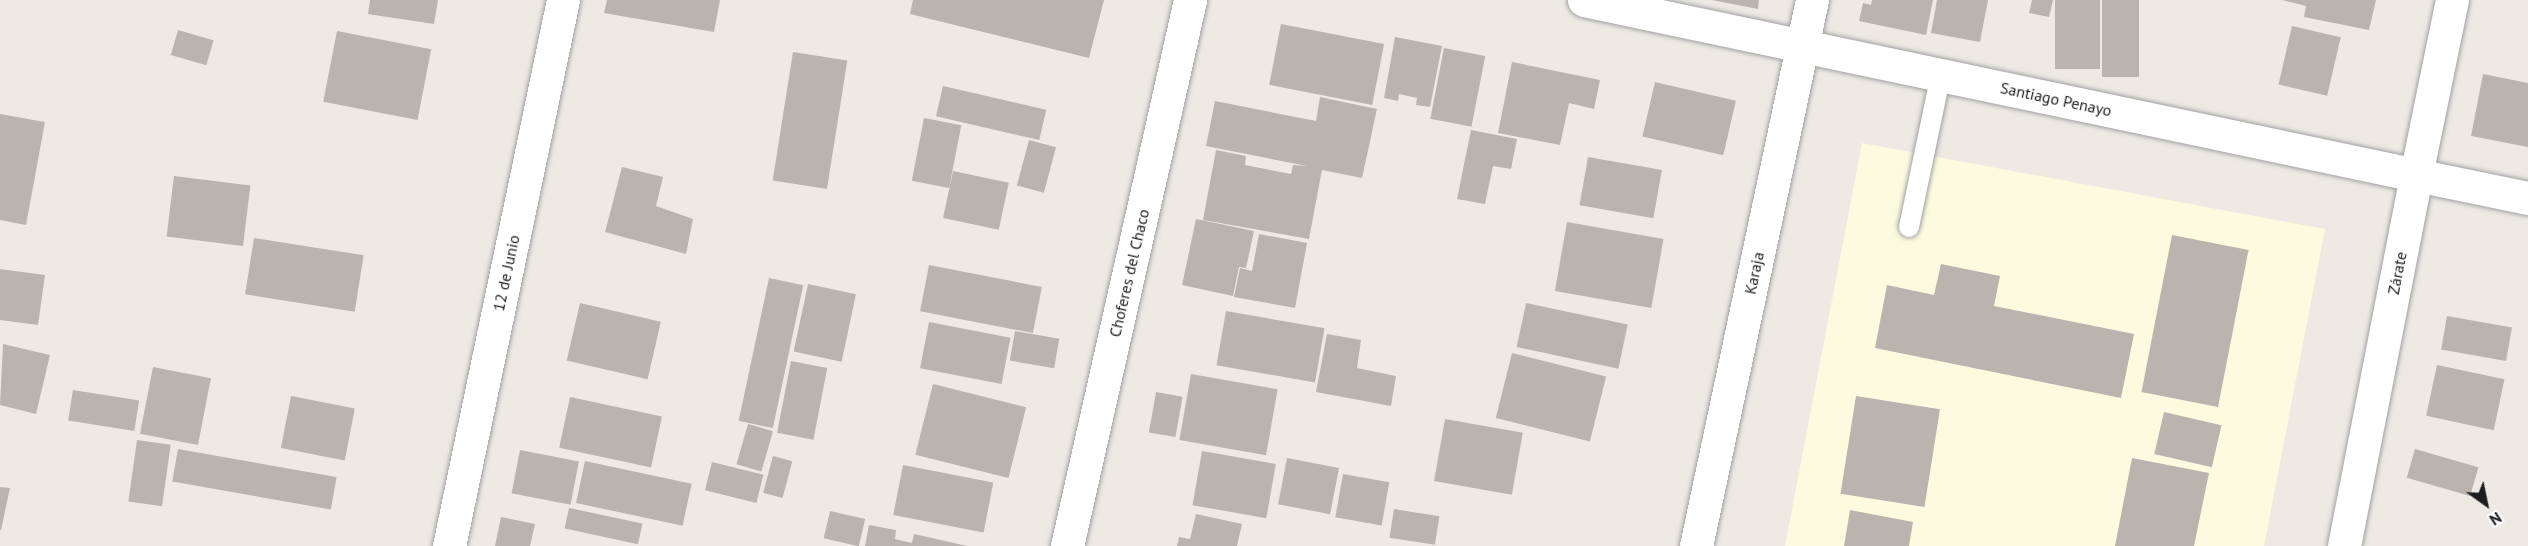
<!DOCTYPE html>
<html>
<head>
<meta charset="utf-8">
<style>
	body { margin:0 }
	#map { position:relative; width:2528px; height:546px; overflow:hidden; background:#edeae4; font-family:"PT Sans",sans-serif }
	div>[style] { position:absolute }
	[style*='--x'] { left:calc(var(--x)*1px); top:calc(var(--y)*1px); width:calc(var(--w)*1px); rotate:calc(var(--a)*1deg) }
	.education>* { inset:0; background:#fbfbe0 }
	.building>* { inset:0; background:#bab4ae; transform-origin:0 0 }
	.roads { filter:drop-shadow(0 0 2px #a1a1a1) drop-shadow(0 0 2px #a1a1a1) }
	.service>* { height:20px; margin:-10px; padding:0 10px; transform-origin:10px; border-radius:10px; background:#fff }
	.minor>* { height:33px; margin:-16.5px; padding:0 16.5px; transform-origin:16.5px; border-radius:16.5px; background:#fff }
	.tertiary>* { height:33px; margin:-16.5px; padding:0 16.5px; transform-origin:16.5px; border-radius:16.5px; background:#fff }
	span { translate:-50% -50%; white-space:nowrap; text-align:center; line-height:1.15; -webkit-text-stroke:6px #fff; paint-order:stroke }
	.street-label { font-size:16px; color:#1d1d1d }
	.north { position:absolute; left:2456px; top:474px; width:60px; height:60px; -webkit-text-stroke:4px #fff; paint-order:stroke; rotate:147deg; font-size:16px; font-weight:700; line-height:24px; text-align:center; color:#1d1d1d }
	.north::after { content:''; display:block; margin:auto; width:21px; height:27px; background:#1d1d1d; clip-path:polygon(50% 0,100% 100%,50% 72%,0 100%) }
</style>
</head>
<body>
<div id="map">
	<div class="education">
		<div style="clip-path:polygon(1862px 143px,2325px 229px,2264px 546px,1785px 546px)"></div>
	</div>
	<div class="building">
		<div style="clip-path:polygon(370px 0,438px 0,434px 24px,368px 14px)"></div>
		<div style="clip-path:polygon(607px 0,720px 0,714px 32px,604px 13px)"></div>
		<div style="clip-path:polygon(913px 0,1104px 0,1089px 58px,910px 14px)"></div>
		<div style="clip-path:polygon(1712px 0,1759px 0,1758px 9px)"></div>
		<div style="clip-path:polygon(1872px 0,1933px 0,1926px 35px,1859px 21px,1863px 3px,1871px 5px)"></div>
		<div style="clip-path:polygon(1937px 0,1988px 0,1980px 42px,1931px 33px)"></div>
		<div style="clip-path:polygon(2032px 0,2053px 0,2049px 17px,2029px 13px)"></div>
		<div style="left:2055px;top:0;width:45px;height:69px"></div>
		<div style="left:2102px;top:0;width:37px;height:77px"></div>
		<div style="clip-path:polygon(2282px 0,2376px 0,2369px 30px,2304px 17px,2306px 6px)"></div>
		<div style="left:1281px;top:24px;width:105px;height:62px;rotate:11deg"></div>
		<div style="left:2292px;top:26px;width:50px;height:60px;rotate:13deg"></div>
		<div style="left:178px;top:30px;width:37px;height:26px;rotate:16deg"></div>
		<div style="left:337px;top:31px;width:96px;height:72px;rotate:11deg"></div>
		<div style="clip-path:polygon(1395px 37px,1442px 46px,1430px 107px,1416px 105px,1417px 98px,1399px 94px,1398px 101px,1384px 98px)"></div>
		<div style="left:1444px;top:48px;width:42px;height:72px;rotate:11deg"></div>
		<div style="left:793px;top:52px;width:55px;height:130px;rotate:9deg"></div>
		<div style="clip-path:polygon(1512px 62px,1600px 80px,1594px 109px,1569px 103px,1560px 145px,1498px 133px)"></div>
		<div style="clip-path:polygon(2483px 74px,2528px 83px,2528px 147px,2471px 136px)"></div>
		<div style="left:1655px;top:82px;width:83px;height:56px;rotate:13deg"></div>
		<div style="left:943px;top:86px;width:106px;height:31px;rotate:13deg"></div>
		<div style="clip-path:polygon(1320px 97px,1377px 109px,1362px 178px,1322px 170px,1309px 239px,1203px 220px,1216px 150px,1246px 156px,1245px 165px,1291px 174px,1293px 165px,1307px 166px,1206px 146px,1215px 101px,1316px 121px)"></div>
		<div style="clip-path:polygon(0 114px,45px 122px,26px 225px,0 220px)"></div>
		<div style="left:924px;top:118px;width:38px;height:64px;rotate:11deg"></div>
		<div style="clip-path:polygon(1471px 130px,1517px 139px,1511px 169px,1493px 166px,1485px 204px,1457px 199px)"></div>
		<div style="left:1029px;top:140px;width:28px;height:47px;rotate:15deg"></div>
		<div style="left:1588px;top:157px;width:75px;height:49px;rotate:10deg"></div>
		<div style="clip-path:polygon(622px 167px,663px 177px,656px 206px,693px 219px,686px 254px,605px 232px)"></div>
		<div style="left:953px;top:171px;width:57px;height:48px;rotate:12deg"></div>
		<div style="left:174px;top:176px;width:77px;height:61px;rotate:7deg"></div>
		<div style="clip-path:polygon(1196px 219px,1254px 231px,1246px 268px,1239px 267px,1233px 296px,1182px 285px)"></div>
		<div style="left:1567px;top:222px;width:98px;height:70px;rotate:10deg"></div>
		<div style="clip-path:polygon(1259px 234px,1307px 243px,1295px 308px,1234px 297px,1240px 268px,1252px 271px)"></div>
		<div style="left:2172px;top:235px;width:78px;height:160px;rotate:11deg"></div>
		<div style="left:254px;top:238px;width:111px;height:57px;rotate:9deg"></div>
		<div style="clip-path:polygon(1941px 264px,2000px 276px,1994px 306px,2134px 334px,2121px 398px,1875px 348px,1887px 285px,1934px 295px)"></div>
		<div style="left:929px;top:265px;width:115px;height:47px;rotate:11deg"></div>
		<div style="clip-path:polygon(0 269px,45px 275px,38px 325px,0 320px)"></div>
		<div style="left:769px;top:278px;width:35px;height:146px;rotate:12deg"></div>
		<div style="left:808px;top:284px;width:49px;height:69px;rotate:12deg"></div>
		<div style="left:580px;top:303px;width:83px;height:59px;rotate:13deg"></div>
		<div style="left:1526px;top:303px;width:104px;height:45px;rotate:12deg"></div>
		<div style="left:1226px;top:311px;width:100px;height:55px;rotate:10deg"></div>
		<div style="left:2447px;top:316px;width:66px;height:34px;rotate:10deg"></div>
		<div style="left:929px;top:322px;width:83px;height:47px;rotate:11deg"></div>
		<div style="left:1015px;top:331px;width:45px;height:30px;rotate:10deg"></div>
		<div style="clip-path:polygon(1327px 334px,1361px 340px,1357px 368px,1396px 376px,1391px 406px,1316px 392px)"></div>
		<div style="clip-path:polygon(3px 344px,50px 355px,36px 414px,0 405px)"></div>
		<div style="left:1512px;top:353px;width:97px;height:67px;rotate:14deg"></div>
		<div style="left:791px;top:361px;width:37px;height:73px;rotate:11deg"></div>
		<div style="left:2437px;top:365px;width:69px;height:52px;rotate:12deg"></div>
		<div style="left:153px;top:367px;width:59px;height:68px;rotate:11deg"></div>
		<div style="left:1191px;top:374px;width:88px;height:67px;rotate:10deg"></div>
		<div style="left:933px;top:384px;width:96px;height:73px;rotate:14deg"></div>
		<div style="left:73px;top:390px;width:67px;height:31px;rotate:9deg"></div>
		<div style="left:1156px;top:392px;width:27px;height:41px;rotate:10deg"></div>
		<div style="left:291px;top:396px;width:65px;height:53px;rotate:11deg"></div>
		<div style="left:1856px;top:396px;width:85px;height:99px;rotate:9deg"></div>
		<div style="left:570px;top:397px;width:94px;height:52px;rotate:12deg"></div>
		<div style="left:2164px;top:412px;width:59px;height:43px;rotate:13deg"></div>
		<div style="left:1445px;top:419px;width:79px;height:63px;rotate:10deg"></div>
		<div style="left:748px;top:424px;width:26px;height:42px;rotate:16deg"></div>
		<div style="left:137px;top:440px;width:34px;height:62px;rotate:8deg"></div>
		<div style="left:178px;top:449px;width:161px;height:33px;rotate:10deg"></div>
		<div style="left:2415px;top:449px;width:66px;height:30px;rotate:16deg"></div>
		<div style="left:520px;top:450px;width:60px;height:44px;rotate:11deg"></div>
		<div style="left:1202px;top:451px;width:75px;height:55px;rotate:10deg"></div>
		<div style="left:773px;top:456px;width:20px;height:38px;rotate:15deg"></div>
		<div style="left:1287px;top:458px;width:53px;height:47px;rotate:11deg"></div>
		<div style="clip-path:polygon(2132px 458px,2209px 473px,2194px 546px,2115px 546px)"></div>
		<div style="left:585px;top:461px;width:109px;height:43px;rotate:12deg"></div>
		<div style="left:712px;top:462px;width:53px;height:29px;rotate:14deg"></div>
		<div style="left:903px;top:465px;width:92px;height:51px;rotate:11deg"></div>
		<div style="left:1343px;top:474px;width:47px;height:44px;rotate:10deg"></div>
		<div style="clip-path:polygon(0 487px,10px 488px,1px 530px,0 530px)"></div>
		<div style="left:569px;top:508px;width:75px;height:21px;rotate:12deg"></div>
		<div style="left:1394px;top:509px;width:46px;height:29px;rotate:9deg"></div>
		<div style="clip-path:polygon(1850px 510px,1913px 522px,1909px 546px,1844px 546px)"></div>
		<div style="left:830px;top:511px;width:36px;height:28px;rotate:13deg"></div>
		<div style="clip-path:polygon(1196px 514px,1242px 524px,1237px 546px,1177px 546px,1179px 537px,1190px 539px)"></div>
		<div style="clip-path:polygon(501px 517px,535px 524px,530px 546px,495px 546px)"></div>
		<div style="clip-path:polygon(869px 525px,896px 530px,895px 539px,912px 543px,914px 534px,967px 546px,865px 546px)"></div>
	</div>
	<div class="roads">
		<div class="service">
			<div style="--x:1909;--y:227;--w:156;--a:-78.2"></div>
		</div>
		<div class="minor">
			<div style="--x:1584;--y:0;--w:850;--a:11.88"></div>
			<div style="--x:2416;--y:175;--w:179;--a:-78.4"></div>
			<div style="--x:449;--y:546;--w:558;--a:-78.21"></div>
			<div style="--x:1067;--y:546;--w:560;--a:-77.3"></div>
			<div style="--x:1696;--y:546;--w:558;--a:-78.01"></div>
		</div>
		<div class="tertiary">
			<div style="--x:2344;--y:546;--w:378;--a:-79"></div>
			<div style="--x:2416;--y:175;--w:114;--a:11.6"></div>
		</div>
	</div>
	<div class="street-label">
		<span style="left:2056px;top:99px;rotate:12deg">Santiago Penayo</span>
		<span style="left:506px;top:273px;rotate:-78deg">12 de Junio</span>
		<span style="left:1129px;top:273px;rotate:-77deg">Choferes del Chaco</span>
		<span style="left:1754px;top:273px;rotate:-78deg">Karaja</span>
		<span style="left:2397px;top:273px;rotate:-79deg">Zárate</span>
	</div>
	<div class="north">N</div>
</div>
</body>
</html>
